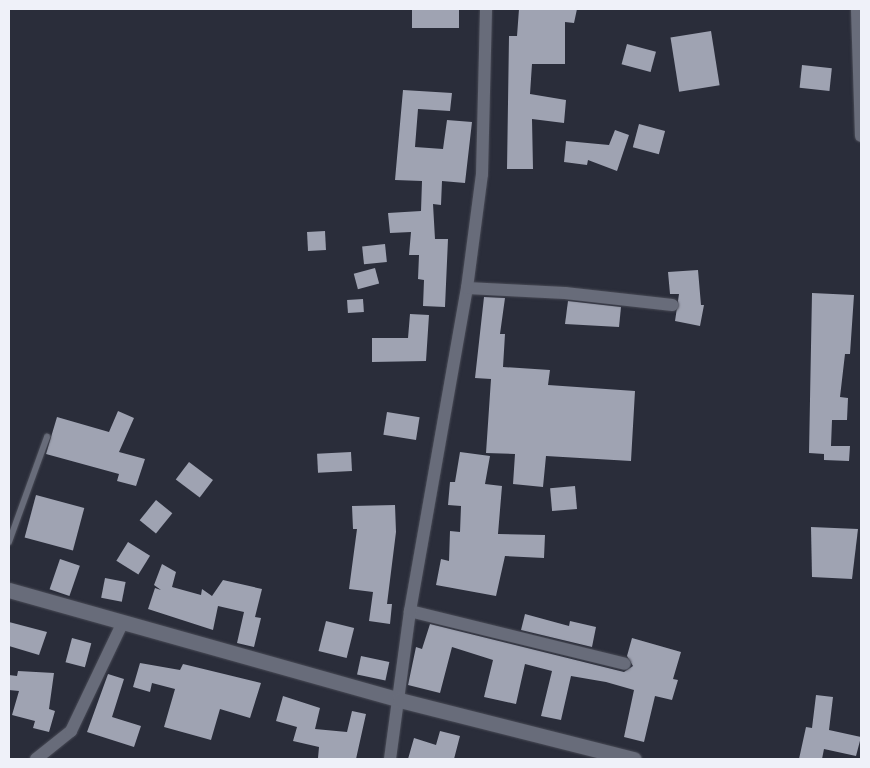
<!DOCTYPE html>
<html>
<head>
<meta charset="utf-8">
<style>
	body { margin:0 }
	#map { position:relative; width:870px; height:768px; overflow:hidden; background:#2a2d3a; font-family:Roboto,sans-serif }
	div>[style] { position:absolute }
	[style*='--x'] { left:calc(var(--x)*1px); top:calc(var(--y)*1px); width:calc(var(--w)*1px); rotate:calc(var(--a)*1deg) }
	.building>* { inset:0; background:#9fa3b2; transform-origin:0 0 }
	.roads { filter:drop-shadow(0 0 1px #484a55) drop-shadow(0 0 1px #484a55) }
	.service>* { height:6px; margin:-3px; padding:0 3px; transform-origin:3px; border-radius:3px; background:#686c7a }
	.minor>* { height:12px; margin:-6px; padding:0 6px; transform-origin:6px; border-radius:6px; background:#686c7a }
	.tertiary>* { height:15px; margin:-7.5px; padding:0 7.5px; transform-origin:7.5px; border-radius:7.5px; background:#686c7a }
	span { translate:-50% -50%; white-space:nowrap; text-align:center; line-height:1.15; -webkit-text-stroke:5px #212330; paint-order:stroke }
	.frame { position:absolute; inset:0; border:10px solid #eff1f9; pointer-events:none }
</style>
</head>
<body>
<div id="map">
	<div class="building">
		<div style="left:412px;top:9px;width:47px;height:19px"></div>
		<div style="clip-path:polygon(519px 9px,577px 9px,574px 23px,565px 22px,565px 64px,532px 64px,530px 94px,566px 100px,564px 123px,532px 119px,533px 169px,507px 169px,509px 36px,517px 36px)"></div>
		<div style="left:711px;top:31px;width:55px;height:41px;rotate:81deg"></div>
		<div style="left:627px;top:44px;width:30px;height:21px;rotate:15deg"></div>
		<div style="left:802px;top:65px;width:30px;height:23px;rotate:6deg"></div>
		<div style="clip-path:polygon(403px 90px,452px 93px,450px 111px,418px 109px,415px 147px,443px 149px,447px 120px,472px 122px,465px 183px,442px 181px,441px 205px,433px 204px,435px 239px,448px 239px,445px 307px,423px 306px,424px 280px,418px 279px,419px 255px,409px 255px,411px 232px,390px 233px,388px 213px,421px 211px,422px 181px,395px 180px)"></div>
		<div style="left:639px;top:124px;width:27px;height:24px;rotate:15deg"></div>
		<div style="clip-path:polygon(615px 130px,629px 135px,617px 171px,588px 160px,587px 165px,564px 162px,566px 141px,609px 145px)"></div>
		<div style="left:325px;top:231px;width:19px;height:18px;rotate:87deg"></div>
		<div style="left:385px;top:244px;width:18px;height:23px;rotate:84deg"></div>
		<div style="left:375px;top:268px;width:16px;height:22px;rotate:75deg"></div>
		<div style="clip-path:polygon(698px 270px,701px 305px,704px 305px,700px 326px,675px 321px,679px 294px,670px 294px,668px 272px)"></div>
		<div style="clip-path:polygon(812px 293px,854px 295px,850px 354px,845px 354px,840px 397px,848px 398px,847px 420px,832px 420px,831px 446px,850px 446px,849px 461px,824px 460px,824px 454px,809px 453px)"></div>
		<div style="clip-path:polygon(484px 297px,505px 298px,500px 334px,505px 334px,503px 367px,550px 370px,548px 385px,635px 391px,631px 461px,546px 456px,543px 487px,513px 484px,515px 454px,486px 453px,491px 379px,475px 378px)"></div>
		<div style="left:363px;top:299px;width:13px;height:16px;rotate:86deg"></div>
		<div style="clip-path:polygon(568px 301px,621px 307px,619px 327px,565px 324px)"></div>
		<div style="clip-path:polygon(410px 314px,429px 315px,426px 361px,372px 362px,372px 338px,408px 338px)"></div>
		<div style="clip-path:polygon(118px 411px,134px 418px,119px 452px,145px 459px,136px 486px,117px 481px,119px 474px,46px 454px,57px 417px,109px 432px)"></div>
		<div style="left:387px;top:412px;width:33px;height:23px;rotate:9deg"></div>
		<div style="left:351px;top:452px;width:19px;height:34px;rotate:87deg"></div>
		<div style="clip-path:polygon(460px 452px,490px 456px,485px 484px,502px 486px,498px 534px,545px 535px,544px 558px,505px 556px,496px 596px,436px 585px,441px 559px,449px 561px,450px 531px,460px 532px,461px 506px,448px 505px,450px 482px,455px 482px)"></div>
		<div style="left:189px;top:462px;width:30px;height:22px;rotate:37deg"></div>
		<div style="left:575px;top:486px;width:23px;height:25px;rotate:85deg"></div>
		<div style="left:36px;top:495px;width:50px;height:44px;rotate:15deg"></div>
		<div style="left:156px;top:500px;width:21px;height:26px;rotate:39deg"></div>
		<div style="clip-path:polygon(395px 505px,396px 532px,387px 604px,392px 604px,390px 624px,369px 621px,373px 592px,349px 589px,357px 529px,353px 529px,352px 506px)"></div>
		<div style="clip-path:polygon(811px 527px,858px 529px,852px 579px,812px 577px)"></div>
		<div style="left:128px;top:542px;width:26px;height:22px;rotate:32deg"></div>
		<div style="left:60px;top:559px;width:21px;height:32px;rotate:19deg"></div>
		<div style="clip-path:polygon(162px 564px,176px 572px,172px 587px,201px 595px,202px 589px,212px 596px,223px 580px,262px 589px,255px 617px,261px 618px,254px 647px,237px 643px,244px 612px,218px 606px,213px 630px,148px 609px,155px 588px,161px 590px,154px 585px)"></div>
		<div style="left:105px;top:578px;width:21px;height:20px;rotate:11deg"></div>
		<div style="clip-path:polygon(525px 614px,569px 626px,570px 621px,596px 627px,592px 647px,521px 630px)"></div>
		<div style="left:326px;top:621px;width:29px;height:31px;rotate:14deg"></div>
		<div style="clip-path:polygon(9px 622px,47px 632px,39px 655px,9px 646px)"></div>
		<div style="clip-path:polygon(430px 624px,624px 672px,633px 666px,627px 656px,632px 638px,681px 652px,673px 679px,678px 680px,672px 700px,655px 696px,644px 742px,624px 737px,634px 690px,606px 682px,571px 676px,561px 720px,541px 716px,552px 671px,525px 664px,516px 704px,484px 697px,493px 660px,452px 647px,440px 693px,408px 685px,416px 647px,422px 649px)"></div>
		<div style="left:72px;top:638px;width:20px;height:25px;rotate:15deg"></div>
		<div style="left:361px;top:656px;width:29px;height:19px;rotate:12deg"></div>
		<div style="clip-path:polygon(140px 663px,180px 670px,183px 664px,261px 683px,250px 718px,220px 709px,211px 740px,164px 727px,175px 689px,152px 683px,150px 692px,133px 687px)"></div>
		<div style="clip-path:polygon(18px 671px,54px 673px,49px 709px,55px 711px,49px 732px,33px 728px,35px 721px,12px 715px,19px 691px,9px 690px,9px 675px,17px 676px)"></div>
		<div style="clip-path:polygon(108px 674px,124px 679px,112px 717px,141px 726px,134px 747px,87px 732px)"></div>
		<div style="clip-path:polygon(816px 695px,833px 697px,829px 730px,861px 737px,856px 756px,824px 749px,822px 759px,799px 759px,806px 727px,812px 728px)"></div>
		<div style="clip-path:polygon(283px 696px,320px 708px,315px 729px,347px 732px,352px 711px,366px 714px,356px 759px,318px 758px,319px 747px,293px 741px,297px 727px,276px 721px)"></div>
		<div style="clip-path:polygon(440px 731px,460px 736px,454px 759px,408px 759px,414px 738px,436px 745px)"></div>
	</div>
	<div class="roads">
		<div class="service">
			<div style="--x:9;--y:542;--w:112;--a:-70.1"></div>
		</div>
		<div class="minor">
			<div style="--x:857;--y:9;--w:127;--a:88.2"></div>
			<div style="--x:467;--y:288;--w:98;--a:2.9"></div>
			<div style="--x:565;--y:293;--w:108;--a:6.4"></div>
			<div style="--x:410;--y:611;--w:221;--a:13.8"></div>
			<div style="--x:36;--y:759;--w:45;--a:-38.7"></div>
			<div style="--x:71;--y:731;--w:121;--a:-64.5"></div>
			<div style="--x:390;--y:759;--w:149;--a:-82.3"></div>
			<div style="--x:410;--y:611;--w:328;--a:-80"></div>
			<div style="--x:467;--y:288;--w:115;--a:-82.5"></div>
			<div style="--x:482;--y:174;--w:165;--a:-88.6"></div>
		</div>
		<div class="tertiary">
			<div style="--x:9;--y:590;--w:406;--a:15.7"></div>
			<div style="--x:400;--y:700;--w:241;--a:14.2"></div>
		</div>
	</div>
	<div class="frame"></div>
</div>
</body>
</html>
